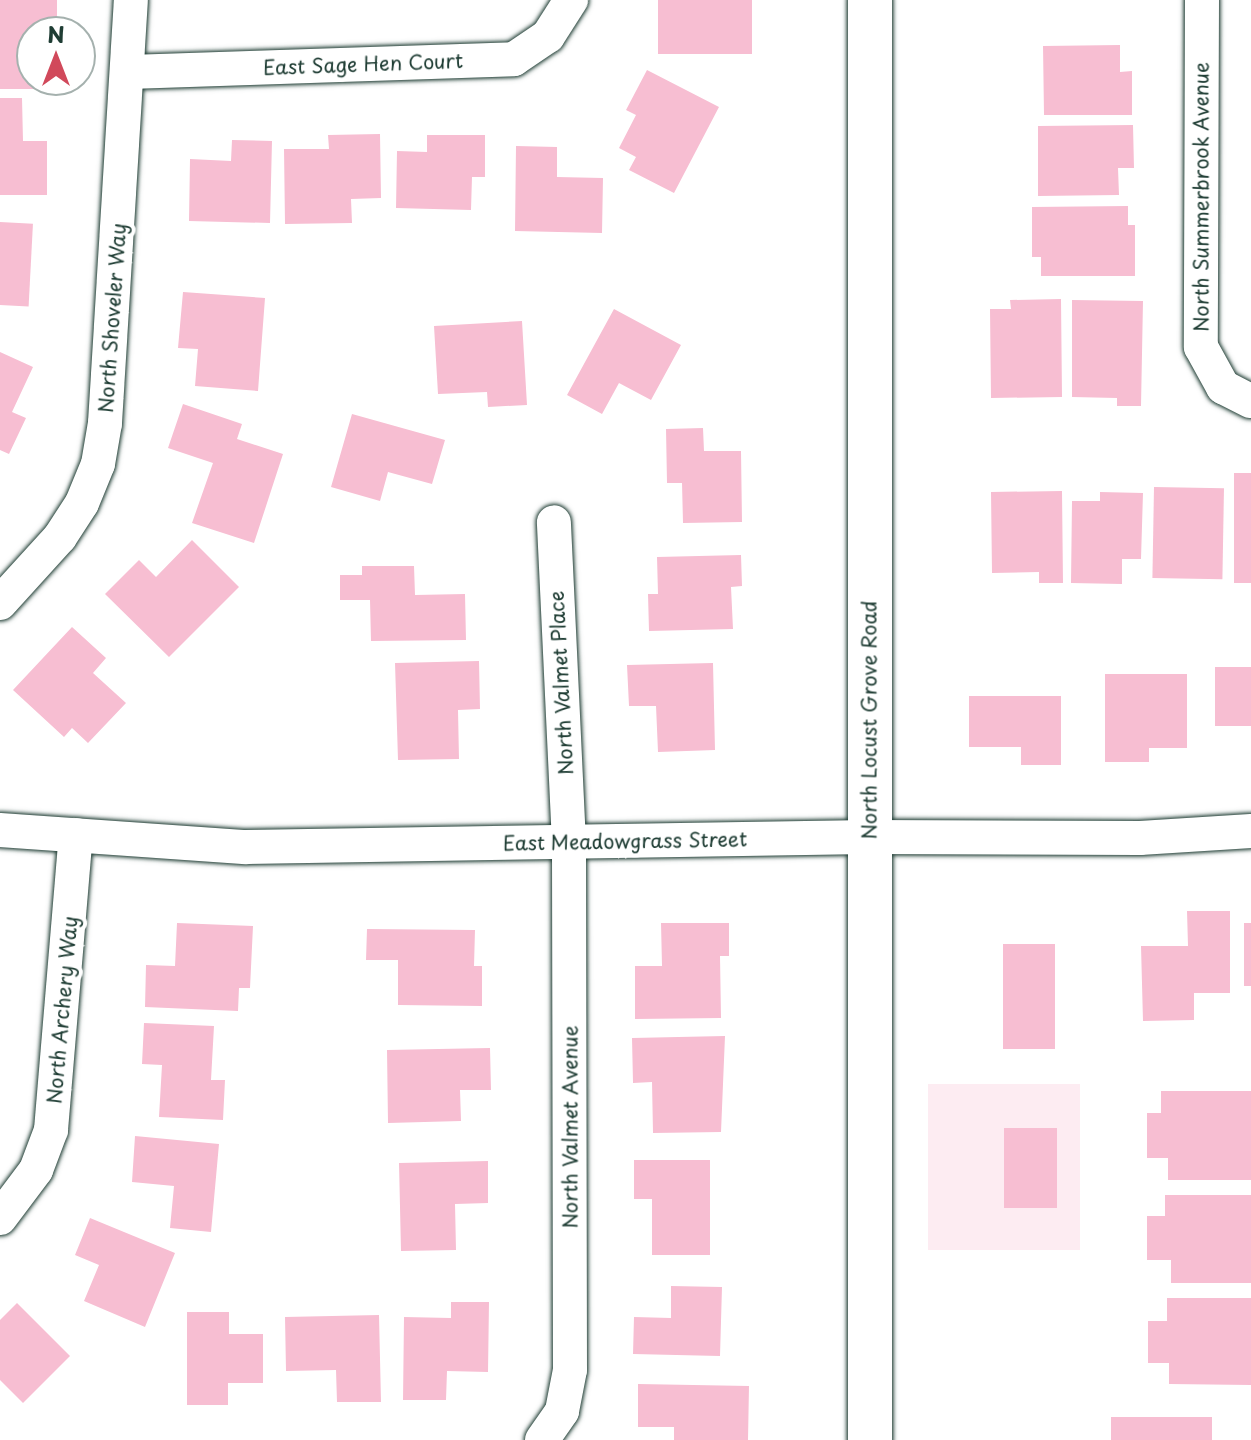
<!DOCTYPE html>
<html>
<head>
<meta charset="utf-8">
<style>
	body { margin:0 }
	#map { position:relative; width:1251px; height:1440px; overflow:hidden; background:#fff; font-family:"Playpen Sans",sans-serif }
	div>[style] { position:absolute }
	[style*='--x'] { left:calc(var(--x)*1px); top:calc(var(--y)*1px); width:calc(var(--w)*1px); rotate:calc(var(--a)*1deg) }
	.built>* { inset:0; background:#fdecf2; transform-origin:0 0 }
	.building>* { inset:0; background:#f7bed2; transform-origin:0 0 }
	.roads { filter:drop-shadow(0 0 2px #1f3d34) drop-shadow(0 0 2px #1f3d34) }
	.minor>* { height:34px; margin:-17px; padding:0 17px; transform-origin:17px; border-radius:17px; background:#fff }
	.secondary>* { height:44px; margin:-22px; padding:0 22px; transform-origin:22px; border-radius:22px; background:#fff }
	span { translate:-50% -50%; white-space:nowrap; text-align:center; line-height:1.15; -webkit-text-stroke:8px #fff; paint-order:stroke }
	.street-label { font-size:20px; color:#1f3d34 }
	.north { position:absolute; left:16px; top:16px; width:80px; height:80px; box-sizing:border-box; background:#fff; border:2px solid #a5b1ae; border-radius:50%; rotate:0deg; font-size:22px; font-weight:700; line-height:32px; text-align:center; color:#1f3d34 }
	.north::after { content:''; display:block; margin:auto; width:28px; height:36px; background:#d1495b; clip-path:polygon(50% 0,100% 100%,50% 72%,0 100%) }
</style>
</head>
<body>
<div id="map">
	<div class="built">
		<div style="left:928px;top:1084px;width:152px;height:166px"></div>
	</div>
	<div class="building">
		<div style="clip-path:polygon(0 0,57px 0,57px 30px,32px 32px,32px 80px,46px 80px,46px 89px,0 89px)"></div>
		<div style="left:658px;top:0;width:94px;height:54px"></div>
		<div style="clip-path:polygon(1120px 45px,1120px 72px,1132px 71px,1132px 115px,1044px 115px,1043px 46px)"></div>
		<div style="clip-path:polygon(647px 70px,719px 107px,674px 193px,629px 170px,636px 157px,619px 148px,636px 115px,626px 110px)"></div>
		<div style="clip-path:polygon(0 98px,22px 98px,23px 141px,47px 141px,47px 195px,0 195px)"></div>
		<div style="clip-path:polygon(1133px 125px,1134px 168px,1118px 168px,1119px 195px,1038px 196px,1038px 126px)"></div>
		<div style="clip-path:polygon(380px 134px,381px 198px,351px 199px,352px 223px,285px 224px,284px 149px,329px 149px,328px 135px)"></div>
		<div style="clip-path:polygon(427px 135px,485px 135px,485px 177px,472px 177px,471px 210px,396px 208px,397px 151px,427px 152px)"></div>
		<div style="clip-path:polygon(232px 140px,272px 141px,270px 223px,189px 221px,190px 159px,231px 161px)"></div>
		<div style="clip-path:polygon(516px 146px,557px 147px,557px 177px,603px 178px,602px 233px,515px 231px)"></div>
		<div style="clip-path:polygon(1128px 206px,1128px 225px,1135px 225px,1135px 276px,1041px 276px,1041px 257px,1032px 257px,1032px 207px)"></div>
		<div style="left:0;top:222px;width:33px;height:83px;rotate:3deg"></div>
		<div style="clip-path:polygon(183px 292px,265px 298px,258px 391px,195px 386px,198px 349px,178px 348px)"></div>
		<div style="clip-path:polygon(1061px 299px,1062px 397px,991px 398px,990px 309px,1011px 309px,1010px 300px)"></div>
		<div style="clip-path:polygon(1072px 300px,1143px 301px,1141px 406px,1117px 406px,1117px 398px,1072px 397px)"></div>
		<div style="clip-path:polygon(614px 309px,681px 345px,651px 400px,619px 383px,602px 414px,567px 395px)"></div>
		<div style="clip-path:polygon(522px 321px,527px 405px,488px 407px,487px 392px,438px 394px,434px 326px)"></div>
		<div style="clip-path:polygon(0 352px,33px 367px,12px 412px,26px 418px,9px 454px,0 450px)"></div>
		<div style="clip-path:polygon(183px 404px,242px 424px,237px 439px,283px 454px,254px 543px,192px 523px,213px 463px,168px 448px)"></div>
		<div style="clip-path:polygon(352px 414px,445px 440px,432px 484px,388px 472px,380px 501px,331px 487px)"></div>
		<div style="clip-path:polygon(703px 428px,704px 451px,741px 451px,742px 522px,683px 523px,682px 483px,667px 483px,666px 429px)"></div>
		<div style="left:1234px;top:473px;width:17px;height:110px"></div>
		<div style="left:1154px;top:487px;width:70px;height:91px;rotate:1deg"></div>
		<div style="clip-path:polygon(1062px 491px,1063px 583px,1039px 583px,1039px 572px,992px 573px,991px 492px)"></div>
		<div style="clip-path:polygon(1100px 492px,1143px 493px,1141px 559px,1122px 559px,1122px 584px,1071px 583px,1072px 501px,1100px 501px)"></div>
		<div style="clip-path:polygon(192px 540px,239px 587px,169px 657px,105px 594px,139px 560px,156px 577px)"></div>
		<div style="clip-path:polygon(741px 555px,742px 586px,731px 587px,733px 629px,649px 631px,648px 594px,658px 594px,657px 557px)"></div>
		<div style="clip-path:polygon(362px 566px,414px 566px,415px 595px,465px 594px,466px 640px,371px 641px,370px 600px,340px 600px,340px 575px,362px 575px)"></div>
		<div style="clip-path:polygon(72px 627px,106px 658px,93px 673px,126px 703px,88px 743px,72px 728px,64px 737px,13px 690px)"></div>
		<div style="clip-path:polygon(479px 661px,480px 709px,458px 710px,459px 759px,398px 760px,395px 663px)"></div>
		<div style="clip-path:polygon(713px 663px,715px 750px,658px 752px,656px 706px,629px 706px,627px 665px)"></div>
		<div style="left:1215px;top:667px;width:36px;height:59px"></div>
		<div style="clip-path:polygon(1105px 674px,1187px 674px,1187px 748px,1149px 748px,1149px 762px,1105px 762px)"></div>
		<div style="clip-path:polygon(969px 696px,1061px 696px,1061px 765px,1021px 765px,1021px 747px,969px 747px)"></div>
		<div style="clip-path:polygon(1187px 911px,1230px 911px,1230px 993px,1194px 993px,1194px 1020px,1143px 1021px,1141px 946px,1188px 946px)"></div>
		<div style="clip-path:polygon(177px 923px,253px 926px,250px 988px,239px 988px,238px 1011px,145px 1007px,146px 965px,175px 966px)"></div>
		<div style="clip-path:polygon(661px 923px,729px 923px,729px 956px,720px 956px,721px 1018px,635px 1019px,635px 966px,662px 966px)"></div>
		<div style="left:1244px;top:923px;width:7px;height:63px"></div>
		<div style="clip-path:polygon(367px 929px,475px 930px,474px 966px,482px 966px,482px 1006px,398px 1005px,398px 960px,366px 960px)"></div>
		<div style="left:1003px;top:944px;width:52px;height:105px"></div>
		<div style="clip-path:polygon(144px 1023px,214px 1026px,211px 1080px,225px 1080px,223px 1120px,159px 1117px,162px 1065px,142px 1064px)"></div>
		<div style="clip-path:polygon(725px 1036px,721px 1132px,653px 1133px,652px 1082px,633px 1083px,632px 1038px)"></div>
		<div style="clip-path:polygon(490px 1048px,491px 1090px,460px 1090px,461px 1121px,388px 1123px,387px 1050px)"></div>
		<div style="clip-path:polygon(1161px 1091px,1251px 1091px,1251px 1180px,1168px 1180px,1168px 1158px,1147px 1158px,1147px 1113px,1161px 1113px)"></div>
		<div style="left:1004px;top:1128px;width:53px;height:80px"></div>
		<div style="clip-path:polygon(135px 1136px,219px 1144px,211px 1232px,170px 1228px,174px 1186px,132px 1182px)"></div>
		<div style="clip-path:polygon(634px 1160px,710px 1160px,710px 1255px,652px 1255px,652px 1199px,634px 1199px)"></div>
		<div style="clip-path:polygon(488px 1161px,488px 1203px,455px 1204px,456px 1250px,401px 1251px,399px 1163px)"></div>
		<div style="clip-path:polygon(1165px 1195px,1251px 1195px,1251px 1283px,1171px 1283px,1171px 1260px,1147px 1260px,1147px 1216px,1165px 1216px)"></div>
		<div style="clip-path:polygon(90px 1218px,175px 1253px,145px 1327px,84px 1301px,99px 1265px,75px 1255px)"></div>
		<div style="clip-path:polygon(671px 1286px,722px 1287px,720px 1356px,633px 1354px,634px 1317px,671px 1318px)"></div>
		<div style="clip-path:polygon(1167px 1298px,1251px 1298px,1251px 1385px,1169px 1384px,1169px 1363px,1148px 1363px,1148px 1321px,1167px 1321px)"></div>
		<div style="clip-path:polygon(451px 1302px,489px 1302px,488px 1372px,447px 1371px,446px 1400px,403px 1400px,404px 1317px,451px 1318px)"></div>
		<div style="clip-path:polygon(17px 1303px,70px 1356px,23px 1403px,0 1380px,0 1320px)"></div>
		<div style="clip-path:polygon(187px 1312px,229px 1312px,229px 1334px,263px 1334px,263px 1383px,228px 1383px,228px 1405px,187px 1405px)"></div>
		<div style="clip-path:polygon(379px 1315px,381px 1402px,337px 1402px,336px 1370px,286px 1371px,285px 1317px)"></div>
		<div style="clip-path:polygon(638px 1384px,749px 1386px,748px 1440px,674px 1440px,674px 1427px,638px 1427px)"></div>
		<div style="left:1111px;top:1417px;width:101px;height:23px"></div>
	</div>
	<div class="roads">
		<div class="minor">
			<div style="--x:1202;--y:0;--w:347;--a:90.2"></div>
			<div style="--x:1201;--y:347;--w:46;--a:61.2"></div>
			<div style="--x:1223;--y:387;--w:31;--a:27"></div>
			<div style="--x:129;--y:72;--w:385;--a:-1.9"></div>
			<div style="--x:514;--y:59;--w:41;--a:-34.1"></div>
			<div style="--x:548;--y:36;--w:43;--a:-57.4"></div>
			<div style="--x:0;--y:603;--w:89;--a:-47.7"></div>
			<div style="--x:60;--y:537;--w:40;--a:-57.1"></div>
			<div style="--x:82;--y:503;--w:42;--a:-67.7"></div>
			<div style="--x:98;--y:464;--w:42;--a:-80.3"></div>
			<div style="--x:105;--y:423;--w:424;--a:-86.5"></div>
			<div style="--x:0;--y:830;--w:247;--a:4"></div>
			<div style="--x:246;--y:847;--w:623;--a:-0.92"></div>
			<div style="--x:869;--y:837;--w:271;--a:0.2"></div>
			<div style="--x:1140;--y:838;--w:111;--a:-3.6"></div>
			<div style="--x:0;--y:1218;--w:60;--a:-53.1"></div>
			<div style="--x:36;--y:1170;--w:43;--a:-69.4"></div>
			<div style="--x:51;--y:1130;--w:296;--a:-85.2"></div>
			<div style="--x:542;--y:1440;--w:35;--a:-55"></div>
			<div style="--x:562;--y:1411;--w:42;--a:-79"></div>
			<div style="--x:570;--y:1370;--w:527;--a:-90.11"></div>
			<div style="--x:569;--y:843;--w:321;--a:-92.7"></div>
		</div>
		<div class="secondary">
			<div style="--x:870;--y:0;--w:1440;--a:90"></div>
		</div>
	</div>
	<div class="street-label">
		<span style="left:363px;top:64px;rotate:-2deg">East Sage Hen Court</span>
		<span style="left:1201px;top:197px;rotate:-90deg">North Summerbrook Avenue</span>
		<span style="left:112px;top:318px;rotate:-86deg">North Shoveler Way</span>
		<span style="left:561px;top:683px;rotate:-93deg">North Valmet Place</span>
		<span style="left:869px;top:720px;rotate:-90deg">North Locust Grove Road</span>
		<span style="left:625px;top:841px;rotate:-1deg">East Meadowgrass Street</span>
		<span style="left:62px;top:1010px;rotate:-85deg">North Archery Way</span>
		<span style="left:570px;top:1127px;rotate:-90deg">North Valmet Avenue</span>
	</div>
	<div class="north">N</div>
</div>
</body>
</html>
